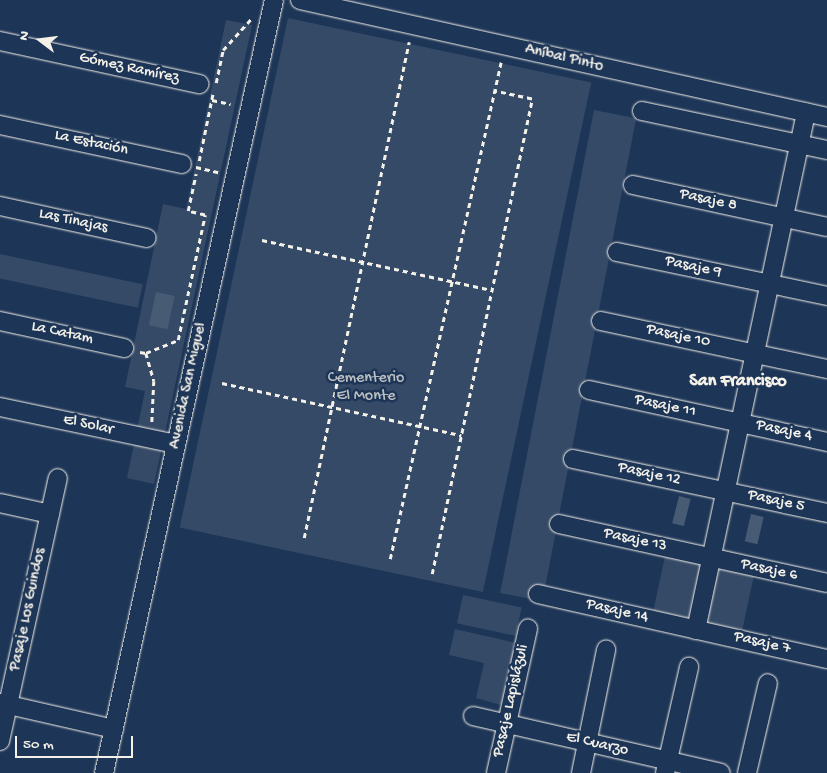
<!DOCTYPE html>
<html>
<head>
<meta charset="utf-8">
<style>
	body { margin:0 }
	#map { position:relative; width:827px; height:773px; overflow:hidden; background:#1d3557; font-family:"Gochi Hand",sans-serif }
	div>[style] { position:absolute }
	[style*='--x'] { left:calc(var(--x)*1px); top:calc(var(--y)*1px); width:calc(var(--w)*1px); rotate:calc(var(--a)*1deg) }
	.green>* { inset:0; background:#354a67; transform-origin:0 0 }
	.building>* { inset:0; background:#485b74; transform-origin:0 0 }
	.path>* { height:2.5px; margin-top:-1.25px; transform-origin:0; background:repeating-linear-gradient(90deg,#f4f1e8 0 5px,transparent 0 9px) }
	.roads { filter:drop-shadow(0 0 1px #f4f1e8) drop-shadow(0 0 1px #f4f1e8) }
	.minor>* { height:18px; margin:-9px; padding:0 9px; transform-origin:9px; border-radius:9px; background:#1d3557 }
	span { translate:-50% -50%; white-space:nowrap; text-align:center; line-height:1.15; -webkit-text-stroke:5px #1d3557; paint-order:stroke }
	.street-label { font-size:16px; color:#f4f1e8 }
	.park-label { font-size:16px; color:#bbbfc1 }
	.neighbourhood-label { font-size:18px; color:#f4f1e8; font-weight:700 }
	.north { position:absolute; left:15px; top:15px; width:50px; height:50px; -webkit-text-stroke:4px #1d3557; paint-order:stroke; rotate:285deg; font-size:14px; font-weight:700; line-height:20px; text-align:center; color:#f4f1e8 }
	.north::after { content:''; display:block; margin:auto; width:18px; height:22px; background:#f4f1e8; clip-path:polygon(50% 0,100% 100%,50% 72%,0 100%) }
	.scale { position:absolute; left:15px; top:736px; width:118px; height:22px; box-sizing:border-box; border:2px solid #f4f1e8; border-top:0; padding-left:6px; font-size:15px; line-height:18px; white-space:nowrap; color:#f4f1e8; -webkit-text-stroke:4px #1d3557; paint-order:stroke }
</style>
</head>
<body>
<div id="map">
	<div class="green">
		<div style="left:288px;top:18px;width:310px;height:521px;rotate:12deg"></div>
		<div style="clip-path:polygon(226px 20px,252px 25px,154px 484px,127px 478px,145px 391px,125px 387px,163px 204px,186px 209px)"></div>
		<div style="left:594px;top:110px;width:43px;height:492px;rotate:11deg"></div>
		<div style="left:0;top:254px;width:146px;height:24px;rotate:12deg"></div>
		<div style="left:665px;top:556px;width:91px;height:57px;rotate:12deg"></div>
		<div style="left:463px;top:595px;width:60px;height:29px;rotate:12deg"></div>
		<div style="clip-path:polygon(455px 629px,516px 643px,501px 705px,476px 698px,484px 663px,449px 655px)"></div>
	</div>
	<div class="building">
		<div style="left:156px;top:292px;width:19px;height:34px;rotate:12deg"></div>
		<div style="left:679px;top:496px;width:12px;height:28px;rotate:14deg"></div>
		<div style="left:751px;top:514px;width:13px;height:28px;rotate:13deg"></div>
	</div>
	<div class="path">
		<div style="--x:216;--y:83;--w:34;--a:-78"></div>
		<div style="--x:223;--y:50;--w:42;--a:-47.9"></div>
		<div style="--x:212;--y:100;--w:19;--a:12"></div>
		<div style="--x:199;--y:161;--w:69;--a:-78.4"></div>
		<div style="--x:196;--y:167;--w:23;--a:13"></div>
		<div style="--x:262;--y:240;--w:235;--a:12.3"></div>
		<div style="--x:140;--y:352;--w:6;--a:9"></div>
		<div style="--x:146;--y:353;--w:35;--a:-22"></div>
		<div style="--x:178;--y:340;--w:128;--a:-77.8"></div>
		<div style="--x:205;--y:215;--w:17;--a:-167"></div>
		<div style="--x:188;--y:211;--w:38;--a:-78"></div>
		<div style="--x:146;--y:353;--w:29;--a:74"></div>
		<div style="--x:154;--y:381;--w:42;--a:92.7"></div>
		<div style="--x:222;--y:383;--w:245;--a:12.3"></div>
		<div style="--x:304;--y:538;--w:507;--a:-78.05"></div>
		<div style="--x:390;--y:559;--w:509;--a:-77.41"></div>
		<div style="--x:432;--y:574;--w:485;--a:-78.1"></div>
		<div style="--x:532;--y:99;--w:39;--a:-168"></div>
	</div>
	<div class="roads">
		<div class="minor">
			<div style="--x:300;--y:0;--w:540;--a:12.52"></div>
			<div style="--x:0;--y:41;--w:204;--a:12.2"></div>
			<div style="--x:642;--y:111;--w:189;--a:11.9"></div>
			<div style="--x:0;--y:125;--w:186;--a:12.1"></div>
			<div style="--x:633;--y:185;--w:198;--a:12.2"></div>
			<div style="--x:0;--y:206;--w:150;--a:12.3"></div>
			<div style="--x:617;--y:252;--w:215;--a:11.8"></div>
			<div style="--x:0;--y:321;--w:127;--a:12.3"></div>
			<div style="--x:601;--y:321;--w:231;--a:12"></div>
			<div style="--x:589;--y:390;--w:244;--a:12.3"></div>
			<div style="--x:0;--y:407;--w:180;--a:11.9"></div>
			<div style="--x:573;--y:459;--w:260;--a:12"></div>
			<div style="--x:0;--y:503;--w:51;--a:12.4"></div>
			<div style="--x:559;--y:524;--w:274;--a:12.4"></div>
			<div style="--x:538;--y:594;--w:296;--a:12.7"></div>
			<div style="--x:696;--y:630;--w:529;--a:-77.99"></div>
			<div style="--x:0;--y:703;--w:117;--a:12.8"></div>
			<div style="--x:473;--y:716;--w:254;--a:12.9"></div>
			<div style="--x:0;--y:741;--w:269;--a:-77.6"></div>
			<div style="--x:104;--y:773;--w:791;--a:-77.6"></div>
			<div style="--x:496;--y:773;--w:148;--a:-77.5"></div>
			<div style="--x:581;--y:773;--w:126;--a:-78.5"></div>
			<div style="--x:665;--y:773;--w:109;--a:-77.2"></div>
			<div style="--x:747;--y:773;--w:92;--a:-76.9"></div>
		</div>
	</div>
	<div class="street-label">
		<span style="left:564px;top:59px;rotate:13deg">Aníbal Pinto</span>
		<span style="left:129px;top:69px;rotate:12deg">Gómez Ramírez</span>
		<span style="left:91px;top:144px;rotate:12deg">La Estación</span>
		<span style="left:708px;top:201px;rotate:12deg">Pasaje 8</span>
		<span style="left:73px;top:222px;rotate:12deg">Las Tinajas</span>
		<span style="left:693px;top:268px;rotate:12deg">Pasaje 9</span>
		<span style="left:62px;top:334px;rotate:12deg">La Catam</span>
		<span style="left:678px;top:337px;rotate:12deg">Pasaje 10</span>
		<span style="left:189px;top:386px;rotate:-78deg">Avenida San Miguel</span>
		<span style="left:665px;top:407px;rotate:12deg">Pasaje 11</span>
		<span style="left:88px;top:426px;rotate:12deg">El Solar</span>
		<span style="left:784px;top:432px;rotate:12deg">Pasaje 4</span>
		<span style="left:649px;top:475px;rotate:12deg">Pasaje 12</span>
		<span style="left:776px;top:502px;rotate:12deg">Pasaje 5</span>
		<span style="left:635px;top:541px;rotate:12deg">Pasaje 13</span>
		<span style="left:769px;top:571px;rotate:12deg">Pasaje 6</span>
		<span style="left:29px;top:610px;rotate:-78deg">Pasaje Los Guindos</span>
		<span style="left:617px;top:612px;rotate:13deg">Pasaje 14</span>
		<span style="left:762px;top:644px;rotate:13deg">Pasaje 7</span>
		<span style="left:512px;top:701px;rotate:-77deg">Pasaje Lapislázuli</span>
		<span style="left:597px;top:745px;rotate:13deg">El Cuarzo</span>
	</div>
	<div class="park-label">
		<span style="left:366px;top:388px">Cementerio<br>El Monte</span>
	</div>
	<div class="neighbourhood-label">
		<span style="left:738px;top:382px">San Francisco</span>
	</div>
	<div class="north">N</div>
	<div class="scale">50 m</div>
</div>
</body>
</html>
